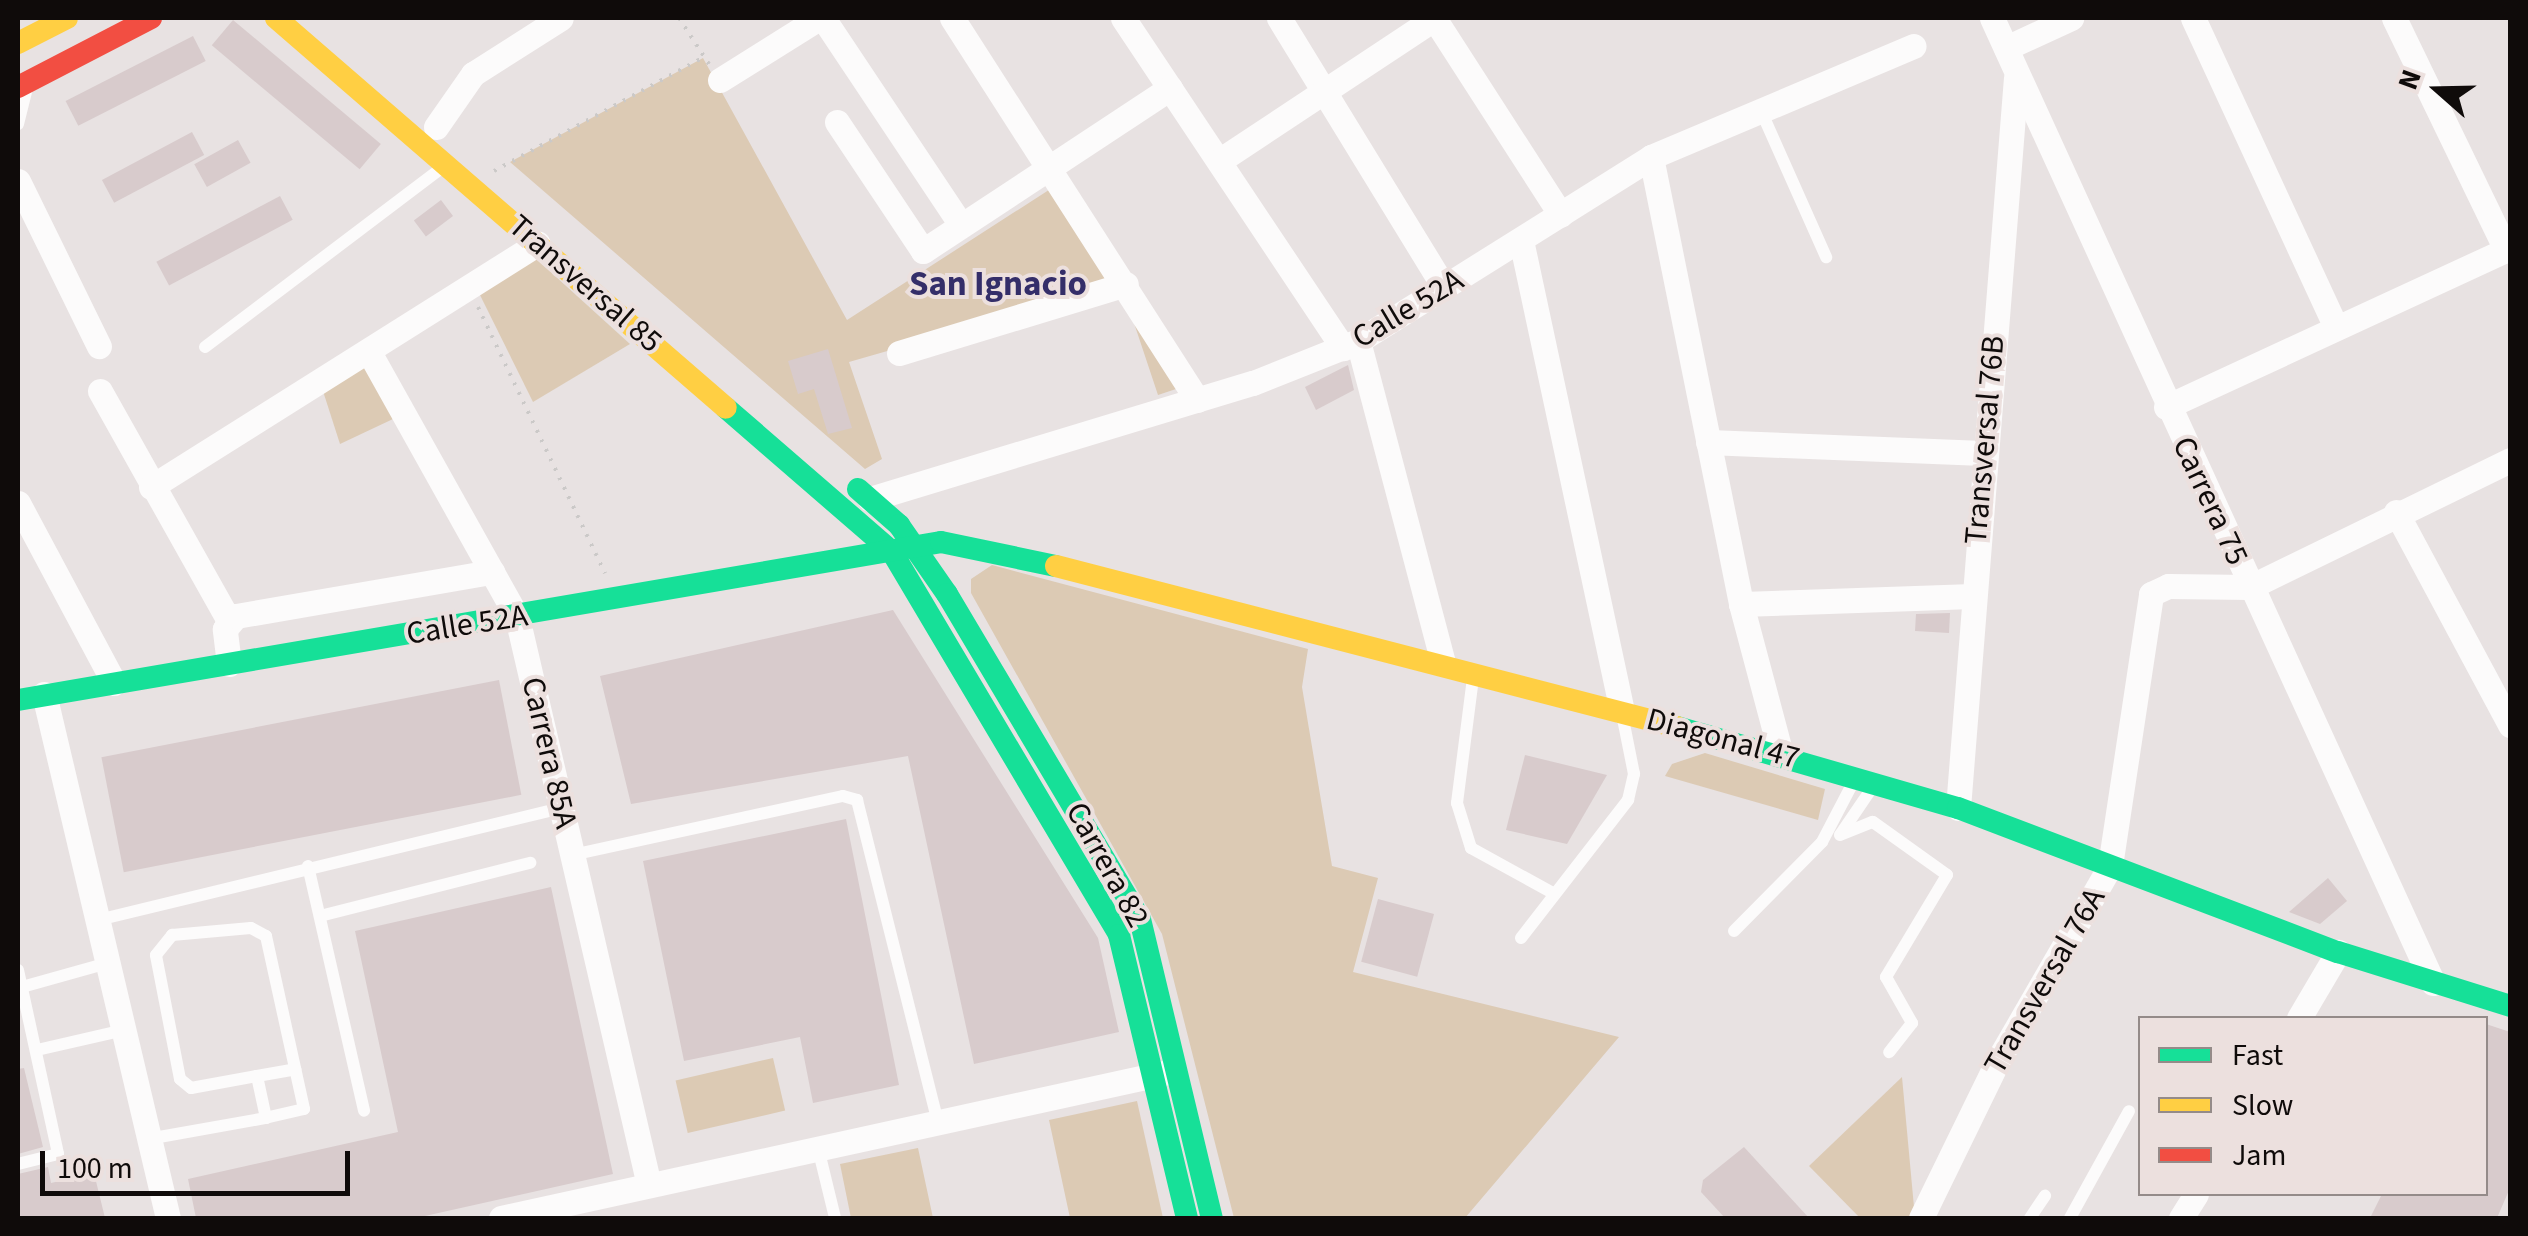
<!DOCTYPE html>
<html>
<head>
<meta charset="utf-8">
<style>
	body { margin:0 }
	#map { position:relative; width:2528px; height:1236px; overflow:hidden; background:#e8e2e2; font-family:"Source Sans 3",sans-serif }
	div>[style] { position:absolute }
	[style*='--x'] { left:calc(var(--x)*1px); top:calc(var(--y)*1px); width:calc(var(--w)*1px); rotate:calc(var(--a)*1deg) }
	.green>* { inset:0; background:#dccab4; transform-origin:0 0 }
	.building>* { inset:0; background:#d8cbcc; transform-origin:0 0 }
	.path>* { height:4px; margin-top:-2px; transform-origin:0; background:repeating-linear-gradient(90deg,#cbc9c8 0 2.5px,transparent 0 10.5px) }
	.lane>* { height:12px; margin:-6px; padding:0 6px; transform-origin:6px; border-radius:6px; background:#fcfbfb }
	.street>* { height:25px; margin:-12.5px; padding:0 12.5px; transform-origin:12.5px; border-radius:12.5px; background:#fcfbfb }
	.fast>* { height:22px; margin:-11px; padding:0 11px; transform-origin:11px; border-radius:11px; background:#16e098 }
	.slow>* { height:22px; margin:-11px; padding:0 11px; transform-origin:11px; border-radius:11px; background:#ffcf43 }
	.jam>* { height:22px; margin:-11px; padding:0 11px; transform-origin:11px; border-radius:11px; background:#f24e42 }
	span { translate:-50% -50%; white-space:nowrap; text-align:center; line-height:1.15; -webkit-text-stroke:8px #ece0de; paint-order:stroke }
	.street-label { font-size:32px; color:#0f0b0a }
	.neighbourhood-label { font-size:35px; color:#342e69; font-weight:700 }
	.frame { position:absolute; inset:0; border:20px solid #0f0b0a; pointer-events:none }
	.legend { position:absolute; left:2138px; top:1016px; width:350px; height:180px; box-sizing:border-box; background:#ece0de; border:2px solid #948b89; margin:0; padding:12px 18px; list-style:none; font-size:30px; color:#0f0b0a }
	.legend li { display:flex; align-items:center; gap:20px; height:50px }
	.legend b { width:50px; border:2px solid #948b89 }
	.north { position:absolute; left:2388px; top:40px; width:100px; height:100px; -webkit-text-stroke:8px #ece0de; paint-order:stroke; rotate:290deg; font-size:28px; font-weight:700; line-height:40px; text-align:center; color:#0f0b0a }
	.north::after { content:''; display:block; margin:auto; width:35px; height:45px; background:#0f0b0a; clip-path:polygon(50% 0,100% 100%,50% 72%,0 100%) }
	.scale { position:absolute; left:40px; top:1151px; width:310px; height:45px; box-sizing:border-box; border:5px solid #0f0b0a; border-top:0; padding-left:12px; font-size:30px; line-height:35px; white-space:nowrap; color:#0f0b0a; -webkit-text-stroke:8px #ece0de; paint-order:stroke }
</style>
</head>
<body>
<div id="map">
	<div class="green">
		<div style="clip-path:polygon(703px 58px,847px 320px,1055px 186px,1122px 284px,1185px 386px,1158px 395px,1121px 284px,849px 362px,882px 459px,865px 469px,510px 162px)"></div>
		<div style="clip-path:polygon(532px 255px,630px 344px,533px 402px,478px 291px)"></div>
		<div style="clip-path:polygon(378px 354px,410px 411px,340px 444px,322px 388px)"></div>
		<div style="clip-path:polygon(992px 565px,1308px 649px,1302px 687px,1332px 866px,1378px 878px,1353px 972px,1619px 1037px,1465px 1218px,1234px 1218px,1162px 934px,971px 593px,971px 579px)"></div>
		<div style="clip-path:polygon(1705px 753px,1825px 789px,1818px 820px,1665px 776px,1672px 764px)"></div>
		<div style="left:773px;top:1058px;width:54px;height:100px;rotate:77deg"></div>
		<div style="clip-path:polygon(1902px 1077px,1915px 1218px,1860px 1218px,1809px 1166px)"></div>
		<div style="clip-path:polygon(1137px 1101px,1163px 1218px,1070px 1218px,1049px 1120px)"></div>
		<div style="clip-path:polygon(918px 1148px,933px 1218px,851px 1218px,840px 1164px)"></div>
	</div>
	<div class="building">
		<div style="left:233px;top:20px;width:193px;height:33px;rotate:40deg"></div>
		<div style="left:193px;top:36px;width:28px;height:143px;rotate:63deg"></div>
		<div style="left:192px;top:132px;width:26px;height:102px;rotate:62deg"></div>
		<div style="left:238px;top:140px;width:26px;height:50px;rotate:61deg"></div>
		<div style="left:280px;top:196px;width:27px;height:140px;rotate:62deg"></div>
		<div style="left:441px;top:200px;width:20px;height:34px;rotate:53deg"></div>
		<div style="clip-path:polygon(828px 349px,852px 428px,828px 434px,814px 389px,798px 394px,788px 361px)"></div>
		<div style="clip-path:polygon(1348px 365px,1354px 390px,1316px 410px,1305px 387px)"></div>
		<div style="clip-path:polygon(893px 610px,1098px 938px,1119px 1032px,974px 1064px,908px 756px,631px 804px,600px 676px)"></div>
		<div style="clip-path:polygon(1950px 613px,1949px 633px,1915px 631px,1916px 614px)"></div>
		<div style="left:499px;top:680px;width:117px;height:405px;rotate:79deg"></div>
		<div style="clip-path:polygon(1525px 755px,1607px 775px,1567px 844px,1506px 830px)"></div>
		<div style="clip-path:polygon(846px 819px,899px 1085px,813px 1103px,800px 1037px,684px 1061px,643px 861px)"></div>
		<div style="clip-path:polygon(2328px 878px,2347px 901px,2320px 924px,2289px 912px)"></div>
		<div style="clip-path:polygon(551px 887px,613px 1174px,416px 1218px,196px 1218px,188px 1179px,398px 1132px,355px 931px)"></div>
		<div style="left:1378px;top:899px;width:58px;height:65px;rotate:15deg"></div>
		<div style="clip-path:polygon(2486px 1024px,2510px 1032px,2510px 1188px,2497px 1218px,2370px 1218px,2382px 1194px,2486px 1194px)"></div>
		<div style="clip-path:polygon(24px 1068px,43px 1147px,18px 1154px,18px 1069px)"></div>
		<div style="clip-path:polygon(1744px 1147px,1809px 1218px,1725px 1218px,1701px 1192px,1703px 1180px)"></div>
		<div style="clip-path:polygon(48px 1167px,51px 1183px,94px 1173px,105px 1218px,18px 1218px,18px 1174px)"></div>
	</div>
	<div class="path">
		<div style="--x:679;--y:18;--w:55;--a:56.9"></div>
		<div style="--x:494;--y:171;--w:239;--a:-28.5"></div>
		<div style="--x:478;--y:307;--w:295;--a:64.5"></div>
	</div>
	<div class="lane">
		<div style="--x:1762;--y:113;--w:158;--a:66"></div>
		<div style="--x:18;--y:124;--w:41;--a:-76"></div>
		<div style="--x:205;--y:347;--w:300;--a:-37.1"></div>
		<div style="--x:1473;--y:678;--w:126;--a:97.3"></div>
		<div style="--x:1457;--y:803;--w:47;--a:72.7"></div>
		<div style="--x:1471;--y:848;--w:94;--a:28.8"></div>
		<div style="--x:1874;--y:785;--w:60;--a:124.2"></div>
		<div style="--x:1840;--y:835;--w:35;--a:-22"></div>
		<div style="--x:1873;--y:822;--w:91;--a:35.6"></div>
		<div style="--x:1947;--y:875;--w:119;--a:120.9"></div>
		<div style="--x:1886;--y:977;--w:53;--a:60.5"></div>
		<div style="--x:1912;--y:1023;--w:37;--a:128"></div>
		<div style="--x:572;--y:855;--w:277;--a:-12.3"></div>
		<div style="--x:843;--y:796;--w:15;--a:16"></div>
		<div style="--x:857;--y:800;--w:332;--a:75.9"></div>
		<div style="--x:308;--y:866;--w:251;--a:77.1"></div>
		<div style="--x:320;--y:916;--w:217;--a:-14.2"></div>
		<div style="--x:98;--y:920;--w:476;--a:-13.6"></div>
		<div style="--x:251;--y:928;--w:17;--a:28"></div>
		<div style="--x:266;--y:936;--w:177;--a:77.6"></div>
		<div style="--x:304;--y:1109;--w:39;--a:167"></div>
		<div style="--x:266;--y:1118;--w:43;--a:-102.1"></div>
		<div style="--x:257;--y:1076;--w:67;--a:169.7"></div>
		<div style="--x:191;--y:1088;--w:14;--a:-141"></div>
		<div style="--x:180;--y:1079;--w:126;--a:-101"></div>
		<div style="--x:156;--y:955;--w:26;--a:-51"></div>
		<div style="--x:172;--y:935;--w:79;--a:-5.1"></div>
		<div style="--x:1734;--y:931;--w:125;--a:-45.3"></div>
		<div style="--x:1822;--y:842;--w:71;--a:-62.4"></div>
		<div style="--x:1521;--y:938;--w:175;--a:-52.2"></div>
		<div style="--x:1628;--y:800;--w:27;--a:-77"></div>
		<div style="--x:1634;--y:774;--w:61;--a:-101.3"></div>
		<div style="--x:18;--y:970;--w:188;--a:77.7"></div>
		<div style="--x:58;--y:1154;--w:41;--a:166"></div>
		<div style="--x:22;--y:987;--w:89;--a:-15.6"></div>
		<div style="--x:37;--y:1050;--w:89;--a:-12.9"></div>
		<div style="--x:257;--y:1076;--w:39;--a:-10"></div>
		<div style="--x:148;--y:1139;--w:120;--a:-10.1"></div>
		<div style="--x:818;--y:1148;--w:72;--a:76.3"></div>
		<div style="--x:2030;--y:1218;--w:27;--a:-56"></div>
		<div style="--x:2070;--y:1218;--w:122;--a:-61.1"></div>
	</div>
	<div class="street">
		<div style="--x:823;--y:18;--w:249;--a:56.3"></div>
		<div style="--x:952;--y:18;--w:454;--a:57.3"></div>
		<div style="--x:1123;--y:18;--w:397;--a:56.3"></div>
		<div style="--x:1279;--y:18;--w:314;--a:58.5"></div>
		<div style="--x:1434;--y:18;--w:234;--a:57.2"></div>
		<div style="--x:1992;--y:18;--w:1061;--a:65.44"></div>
		<div style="--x:2193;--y:18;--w:341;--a:65.2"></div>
		<div style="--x:2394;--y:18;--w:258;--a:64.2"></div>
		<div style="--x:2006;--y:48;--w:72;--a:-24.8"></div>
		<div style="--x:720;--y:80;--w:117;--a:-32.1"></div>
		<div style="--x:837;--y:122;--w:155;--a:56.3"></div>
		<div style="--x:923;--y:251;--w:296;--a:-33.4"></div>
		<div style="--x:436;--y:127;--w:65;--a:-55.1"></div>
		<div style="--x:473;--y:74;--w:104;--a:-32.5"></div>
		<div style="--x:1651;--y:157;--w:456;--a:78.6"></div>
		<div style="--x:1741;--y:604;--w:155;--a:75.1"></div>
		<div style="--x:1219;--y:161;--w:259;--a:-33.5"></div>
		<div style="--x:18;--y:181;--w:184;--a:63.9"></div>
		<div style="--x:1521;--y:240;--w:482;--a:77.9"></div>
		<div style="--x:1358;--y:341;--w:333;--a:75.2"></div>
		<div style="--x:369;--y:352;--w:304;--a:60.8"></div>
		<div style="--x:517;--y:617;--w:583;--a:76.92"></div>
		<div style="--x:899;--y:353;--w:237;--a:-16.9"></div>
		<div style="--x:100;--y:391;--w:264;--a:60.7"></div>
		<div style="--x:2166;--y:407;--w:379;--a:-24.8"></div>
		<div style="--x:1708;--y:442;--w:275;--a:2.3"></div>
		<div style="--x:151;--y:487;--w:457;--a:-32.2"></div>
		<div style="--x:870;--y:499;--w:400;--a:-16.9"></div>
		<div style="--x:1253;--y:383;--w:113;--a:-21.8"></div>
		<div style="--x:1358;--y:341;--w:346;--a:-32.1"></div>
		<div style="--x:1651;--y:157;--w:285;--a:-22.9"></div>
		<div style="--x:18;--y:503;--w:204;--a:61.9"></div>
		<div style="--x:2396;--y:512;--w:242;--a:61.8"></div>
		<div style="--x:1741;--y:604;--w:232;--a:-2"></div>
		<div style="--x:229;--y:664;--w:35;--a:-97"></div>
		<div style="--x:225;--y:629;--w:17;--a:-50"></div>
		<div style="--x:236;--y:616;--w:260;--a:-9.8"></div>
		<div style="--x:44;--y:694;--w:538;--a:76.69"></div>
		<div style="--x:1958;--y:808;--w:732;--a:-85.46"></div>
		<div style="--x:2299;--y:1018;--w:77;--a:-59.4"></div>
		<div style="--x:501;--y:1218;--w:683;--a:-12.35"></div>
		<div style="--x:1921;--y:1218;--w:174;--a:-64"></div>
		<div style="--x:1997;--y:1062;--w:226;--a:-60"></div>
		<div style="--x:2110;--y:866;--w:275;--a:-81.4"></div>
		<div style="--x:2151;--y:594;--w:19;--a:-25"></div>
		<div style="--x:2168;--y:586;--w:82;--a:0.7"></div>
		<div style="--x:2250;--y:587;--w:289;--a:-26"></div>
		<div style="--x:2181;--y:1218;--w:28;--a:-58"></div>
	</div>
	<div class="fast">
		<div style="--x:726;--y:408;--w:220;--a:40.9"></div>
		<div style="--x:892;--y:552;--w:445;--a:59.3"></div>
		<div style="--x:1119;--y:935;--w:291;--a:76.5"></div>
		<div style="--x:858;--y:489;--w:55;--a:41.3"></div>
		<div style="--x:899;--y:525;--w:84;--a:55.2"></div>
		<div style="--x:947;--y:594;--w:378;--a:59.3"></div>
		<div style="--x:1140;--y:919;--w:308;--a:76.5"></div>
		<div style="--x:18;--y:700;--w:936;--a:-9.71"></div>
		<div style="--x:941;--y:542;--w:117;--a:11.8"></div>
		<div style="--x:1677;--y:727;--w:292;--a:16.1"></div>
		<div style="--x:1958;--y:808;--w:406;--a:20.8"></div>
		<div style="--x:2338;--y:952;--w:180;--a:17.4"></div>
	</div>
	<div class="slow">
		<div style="--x:276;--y:18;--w:595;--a:40.91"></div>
		<div style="--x:18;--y:43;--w:55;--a:-27"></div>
		<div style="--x:1056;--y:566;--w:642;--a:14.53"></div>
	</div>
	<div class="jam">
		<div style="--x:18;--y:87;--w:150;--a:-27.4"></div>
	</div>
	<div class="street-label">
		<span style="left:585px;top:284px;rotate:41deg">Transversal 85</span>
		<span style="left:1408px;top:309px;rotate:-31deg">Calle 52A</span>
		<span style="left:1985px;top:440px;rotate:-85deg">Transversal 76B</span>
		<span style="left:2210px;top:501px;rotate:65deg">Carrera 75</span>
		<span style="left:467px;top:625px;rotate:-9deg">Calle 52A</span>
		<span style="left:1723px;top:739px;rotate:15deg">Diagonal 47</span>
		<span style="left:549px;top:753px;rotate:77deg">Carrera 85A</span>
		<span style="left:1107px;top:865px;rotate:61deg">Carrera 82</span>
		<span style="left:2045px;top:981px;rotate:-60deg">Transversal 76A</span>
	</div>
	<div class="neighbourhood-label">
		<span style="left:998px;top:284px">San Ignacio</span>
	</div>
	<div class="frame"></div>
	<ul class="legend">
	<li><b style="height:12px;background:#16e098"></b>Fast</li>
	<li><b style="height:12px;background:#ffcf43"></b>Slow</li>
	<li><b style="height:12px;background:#f24e42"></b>Jam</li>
	</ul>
	<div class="north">N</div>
	<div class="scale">100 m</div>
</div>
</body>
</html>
